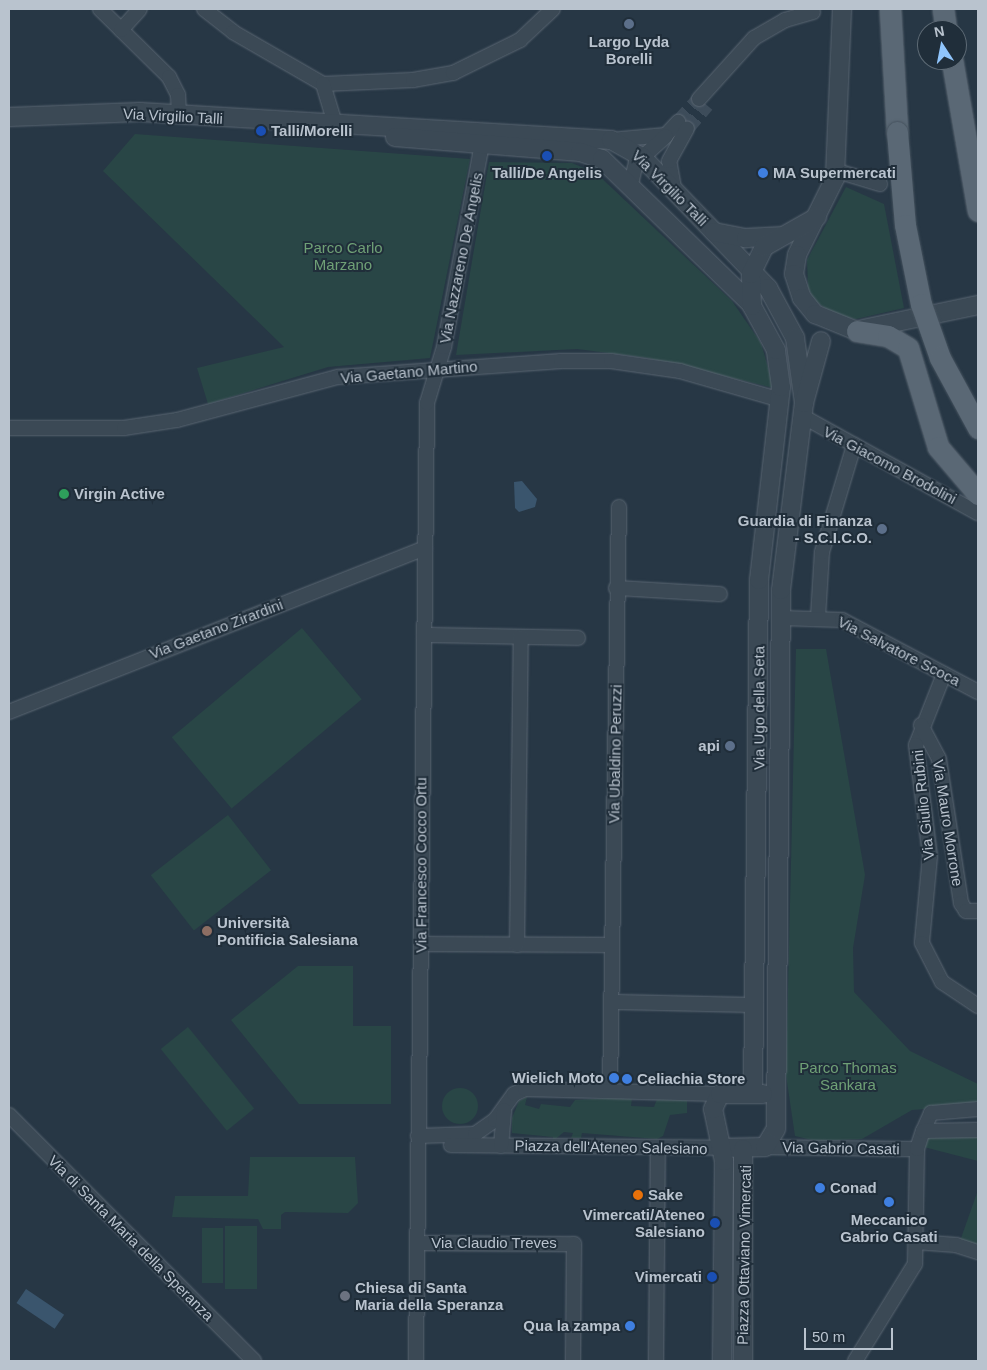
<!DOCTYPE html>
<html>
<head>
<meta charset="utf-8">
<style>
	body { margin:0 }
	#map { position:relative; width:987px; height:1370px; overflow:hidden; background:#273745; font-family:Arial,sans-serif }
	div>[style] { position:absolute }
	[style*='--x'] { left:calc(var(--x)*1px); top:calc(var(--y)*1px); width:calc(var(--w)*1px); rotate:calc(var(--a)*1deg) }
	.green>* { inset:0; background:#294646; transform-origin:0 0 }
	.round { border-radius:50% }
	.water>* { inset:0; background:#3a556d; transform-origin:0 0 }
	.minor-tunnel>* { height:14px; margin-top:-7px; transform-origin:0; background:repeating-linear-gradient(90deg,#3d4c5a 0 14px,transparent 0 21px) }
	.roads { filter:drop-shadow(0 0 1px #5a6672) drop-shadow(0 0 1px #5a6672) }
	.minor>* { height:14px; margin:-7px; padding:0 7px; transform-origin:7px; border-radius:7px; background:#3b4955 }
	.tertiary>* { height:18px; margin:-9px; padding:0 9px; transform-origin:9px; border-radius:9px; background:#3b4955 }
	.primary>* { height:21px; margin:-10.5px; padding:0 10.5px; transform-origin:10.5px; border-radius:10.5px; background:#5a6875 }
	.bridges { filter:drop-shadow(0 0 1px #45525e) drop-shadow(0 0 1px #45525e) }
	.primary-bridge>* { height:21px; margin:-10.5px; padding:0 10.5px; transform-origin:10.5px; border-radius:10.5px; background:#5a6875 }
	.dots>* { width:14px; height:14px; translate:-50% -50%; box-sizing:border-box; border:2px solid #202e3a; border-radius:50% }
	span { translate:-50% -50%; white-space:nowrap; text-align:center; line-height:1.15; -webkit-text-stroke:4px #202e3a; paint-order:stroke }
	.poi-label { font-size:15px; color:#b9c3ce; font-weight:700 }
	.left { translate:0 -50%; text-align:left }
	.right { translate:-100% -50%; text-align:right }
	.street-label { font-size:15px; color:#b9c3ce }
	.park-label { font-size:15px; color:#6fa076 }
	.frame { position:absolute; inset:0; border:10px solid #b9c3ce; pointer-events:none }
	.north { position:absolute; left:917px; top:20px; width:50px; height:50px; box-sizing:border-box; background:#202e3a; border:1px solid #5d6a75; border-radius:50%; rotate:349deg; font-size:14px; font-weight:700; line-height:20px; text-align:center; color:#b9c3ce }
	.north::after { content:''; display:block; margin:auto; width:18px; height:22px; background:#90c5fc; clip-path:polygon(50% 0,100% 100%,50% 72%,0 100%) }
	.scale { position:absolute; left:804px; top:1328px; width:89px; height:22px; box-sizing:border-box; border:2px solid #b9c3ce; border-top:0; padding-left:6px; font-size:15px; line-height:18px; white-space:nowrap; color:#b9c3ce; -webkit-text-stroke:4px #202e3a; paint-order:stroke }
</style>
</head>
<body>
<div id="map">
	<div class="green">
		<div style="clip-path:polygon(135px 134px,470px 159px,430px 358px,328px 367px,208px 404px,197px 368px,284px 347px,103px 171px)"></div>
		<div style="clip-path:polygon(489px 162px,572px 163px,596px 173px,732px 301px,761px 343px,774px 388px,648px 358px,577px 349px,456px 355px)"></div>
		<div style="clip-path:polygon(846px 187px,884px 204px,904px 308px,856px 319px,837px 317px,814px 300px,808px 288px,807px 260px)"></div>
		<div style="left:302px;top:628px;width:93px;height:170px;rotate:50deg"></div>
		<div style="clip-path:polygon(796px 649px,826px 649px,865px 875px,853px 948px,854px 992px,910px 1051px,978px 1084px,978px 1105px,912px 1110px,862px 1139px,816px 1141px,795px 1136px,786px 1075px)"></div>
		<div style="left:228px;top:815px;width:70px;height:98px;rotate:52deg"></div>
		<div style="clip-path:polygon(298px 966px,353px 966px,353px 1026px,391px 1026px,391px 1104px,299px 1104px,231px 1020px)"></div>
		<div style="left:188px;top:1027px;width:105px;height:35px;rotate:51deg"></div>
		<div class="round" style="left:442px;top:1088px;width:36px;height:36px"></div>
		<div style="clip-path:polygon(527px 1097px,525px 1105px,539px 1109px,541px 1104px,570px 1107px,575px 1100px,626px 1097px,632px 1098px,631px 1106px,654px 1107px,657px 1099px,687px 1099px,687px 1113px,670px 1115px,663px 1136px,657px 1139px,582px 1133px,581px 1138px,571px 1138px,573px 1133px,564px 1132px,553px 1141px,553px 1137px,512px 1133px,512px 1118px,519px 1101px)"></div>
		<div style="clip-path:polygon(925px 1133px,978px 1133px,978px 1161px,920px 1146px)"></div>
		<div style="clip-path:polygon(250px 1157px,355px 1157px,358px 1203px,348px 1213px,285px 1212px,281px 1215px,281px 1229px,263px 1229px,258px 1219px,172px 1217px,175px 1196px,248px 1196px)"></div>
		<div style="clip-path:polygon(978px 1190px,978px 1251px,960px 1241px)"></div>
		<div style="left:225px;top:1226px;width:32px;height:63px"></div>
		<div style="left:202px;top:1228px;width:21px;height:55px"></div>
	</div>
	<div class="water">
		<div style="clip-path:polygon(522px 481px,537px 499px,535px 507px,519px 512px,515px 508px,514px 482px)"></div>
		<div style="left:26px;top:1289px;width:46px;height:17px;rotate:34deg"></div>
	</div>
	<div class="minor-tunnel">
		<div style="--x:678;--y:122;--w:31;--a:-48"></div>
		<div style="--x:687;--y:129;--w:31;--a:-50"></div>
	</div>
	<div class="roads">
		<div class="minor">
			<div style="--x:100;--y:9;--w:97;--a:44.6"></div>
			<div style="--x:169;--y:77;--w:20;--a:63"></div>
			<div style="--x:178;--y:95;--w:20;--a:87"></div>
			<div style="--x:204;--y:9;--w:37;--a:38"></div>
			<div style="--x:233;--y:32;--w:104;--a:30"></div>
			<div style="--x:323;--y:84;--w:90;--a:-2.5"></div>
			<div style="--x:413;--y:80;--w:41;--a:-9.9"></div>
			<div style="--x:453;--y:73;--w:75;--a:-26.2"></div>
			<div style="--x:520;--y:40;--w:45;--a:-43.2"></div>
			<div style="--x:121;--y:30;--w:28;--a:-48"></div>
			<div style="--x:323;--y:84;--w:45;--a:73.2"></div>
			<div style="--x:699;--y:99;--w:82;--a:-48"></div>
			<div style="--x:754;--y:38;--w:36;--a:-30"></div>
			<div style="--x:785;--y:20;--w:29;--a:-16"></div>
			<div style="--x:611;--y:140;--w:55;--a:-5.2"></div>
			<div style="--x:666;--y:135;--w:18;--a:-47"></div>
			<div style="--x:837;--y:171;--w:45;--a:16.8"></div>
			<div style="--x:631;--y:184;--w:22;--a:-77"></div>
			<div style="--x:636;--y:163;--w:40;--a:-42"></div>
			<div style="--x:674;--y:188;--w:27;--a:-100"></div>
			<div style="--x:669;--y:161;--w:37;--a:-61"></div>
			<div style="--x:802;--y:416;--w:201;--a:28.9"></div>
			<div style="--x:9;--y:428;--w:115;--a:0"></div>
			<div style="--x:124;--y:428;--w:54;--a:-8.6"></div>
			<div style="--x:177;--y:420;--w:167;--a:-15"></div>
			<div style="--x:338;--y:377;--w:224;--a:-4.1"></div>
			<div style="--x:561;--y:361;--w:50;--a:0"></div>
			<div style="--x:611;--y:361;--w:70;--a:8.2"></div>
			<div style="--x:680;--y:371;--w:105;--a:16"></div>
			<div style="--x:616;--y:588;--w:104;--a:3.3"></div>
			<div style="--x:818;--y:617;--w:65;--a:-86.5"></div>
			<div style="--x:822;--y:552;--w:112;--a:-73.3"></div>
			<div style="--x:781;--y:618;--w:61;--a:1.9"></div>
			<div style="--x:842;--y:620;--w:154;--a:27.9"></div>
			<div style="--x:424;--y:635;--w:154;--a:1.1"></div>
			<div style="--x:944;--y:674;--w:76;--a:111.5"></div>
			<div style="--x:916;--y:745;--w:112;--a:82.8"></div>
			<div style="--x:930;--y:856;--w:87;--a:95.3"></div>
			<div style="--x:922;--y:943;--w:44;--a:62.9"></div>
			<div style="--x:942;--y:982;--w:43;--a:33.7"></div>
			<div style="--x:9;--y:712;--w:447;--a:-21.5"></div>
			<div style="--x:921;--y:725;--w:38;--a:62"></div>
			<div style="--x:939;--y:759;--w:146;--a:81.3"></div>
			<div style="--x:961;--y:903;--w:9;--a:58"></div>
			<div style="--x:966;--y:911;--w:12;--a:0"></div>
			<div style="--x:421;--y:944;--w:191;--a:0.3"></div>
			<div style="--x:517;--y:945;--w:308;--a:-89.3"></div>
			<div style="--x:612;--y:1002;--w:144;--a:1.2"></div>
			<div style="--x:610;--y:1090;--w:583;--a:-89.12"></div>
			<div style="--x:9;--y:1115;--w:347;--a:45.1"></div>
			<div style="--x:923;--y:1131;--w:20;--a:-66"></div>
			<div style="--x:931;--y:1113;--w:47;--a:-4.9"></div>
			<div style="--x:418;--y:1136;--w:57;--a:-2"></div>
			<div style="--x:475;--y:1134;--w:24;--a:-35"></div>
			<div style="--x:495;--y:1120;--w:32;--a:-54"></div>
			<div style="--x:514;--y:1094;--w:12;--a:-24"></div>
			<div style="--x:525;--y:1089;--w:195;--a:1.5"></div>
			<div style="--x:451;--y:1145;--w:269;--a:0.6"></div>
			<div style="--x:501;--y:1146;--w:36;--a:-85"></div>
			<div style="--x:765;--y:1147;--w:152;--a:0.8"></div>
			<div style="--x:916;--y:1242;--w:40;--a:4.3"></div>
			<div style="--x:956;--y:1245;--w:23;--a:18"></div>
			<div style="--x:417;--y:1243;--w:157;--a:0.4"></div>
			<div style="--x:574;--y:1244;--w:117;--a:90.5"></div>
			<div style="--x:416;--y:1361;--w:958;--a:-89.34"></div>
			<div style="--x:427;--y:403;--w:59;--a:-73.1"></div>
			<div style="--x:444;--y:347;--w:207;--a:-79.4"></div>
			<div style="--x:656;--y:1361;--w:212;--a:-89.5"></div>
			<div style="--x:855;--y:1361;--w:114;--a:-58.3"></div>
			<div style="--x:915;--y:1264;--w:115;--a:-89"></div>
			<div style="--x:917;--y:1149;--w:19;--a:-72"></div>
			<div style="--x:923;--y:1131;--w:55;--a:-1"></div>
		</div>
		<div class="tertiary">
			<div style="--x:842;--y:9;--w:169;--a:92.4"></div>
			<div style="--x:835;--y:178;--w:86;--a:116.3"></div>
			<div style="--x:797;--y:255;--w:19;--a:99"></div>
			<div style="--x:794;--y:274;--w:25;--a:72"></div>
			<div style="--x:802;--y:298;--w:21;--a:51"></div>
			<div style="--x:815;--y:314;--w:45;--a:22"></div>
			<div style="--x:9;--y:117;--w:131;--a:-2.2"></div>
			<div style="--x:140;--y:112;--w:472;--a:3.4"></div>
			<div style="--x:611;--y:140;--w:35;--a:29"></div>
			<div style="--x:642;--y:157;--w:182;--a:46.1"></div>
			<div style="--x:768;--y:288;--w:57;--a:61.6"></div>
			<div style="--x:795;--y:338;--w:66;--a:82.1"></div>
			<div style="--x:395;--y:137;--w:186;--a:4.6"></div>
			<div style="--x:580;--y:152;--w:23;--a:18"></div>
			<div style="--x:602;--y:159;--w:209;--a:44.2"></div>
			<div style="--x:714;--y:232;--w:33;--a:11"></div>
			<div style="--x:746;--y:238;--w:34;--a:-3"></div>
			<div style="--x:863;--y:329;--w:117;--a:-11.8"></div>
			<div style="--x:753;--y:1092;--w:512;--a:-89.33"></div>
			<div style="--x:759;--y:580;--w:194;--a:-83.5"></div>
			<div style="--x:781;--y:387;--w:37;--a:-98"></div>
			<div style="--x:776;--y:350;--w:50;--a:-118.6"></div>
			<div style="--x:752;--y:306;--w:32;--a:-92"></div>
			<div style="--x:751;--y:274;--w:30;--a:-64"></div>
			<div style="--x:764;--y:247;--w:61;--a:-29.5"></div>
			<div style="--x:720;--y:1148;--w:45;--a:-1.3"></div>
			<div style="--x:765;--y:1147;--w:21;--a:-59"></div>
			<div style="--x:776;--y:1129;--w:539;--a:-89.47"></div>
			<div style="--x:781;--y:590;--w:188;--a:-83"></div>
			<div style="--x:804;--y:403;--w:64;--a:-74.7"></div>
			<div style="--x:722;--y:1361;--w:200;--a:-89.4"></div>
			<div style="--x:724;--y:1161;--w:53;--a:-101.9"></div>
			<div style="--x:713;--y:1109;--w:17;--a:-65"></div>
			<div style="--x:720;--y:1094;--w:43;--a:0"></div>
			<div style="--x:743;--y:1361;--w:212;--a:-90"></div>
		</div>
		<div class="primary">
			<div style="--x:890;--y:9;--w:123;--a:86.7"></div>
			<div style="--x:943;--y:9;--w:21;--a:82"></div>
			<div style="--x:952;--y:60;--w:153;--a:80.2"></div>
			<div style="--x:857;--y:331;--w:31;--a:9"></div>
			<div style="--x:888;--y:336;--w:23;--a:31"></div>
			<div style="--x:908;--y:348;--w:103;--a:73.1"></div>
			<div style="--x:938;--y:447;--w:62;--a:49.6"></div>
		</div>
	</div>
	<div class="bridges">
		<div class="primary-bridge">
			<div style="--x:897;--y:132;--w:93;--a:85.1"></div>
			<div style="--x:905;--y:225;--w:81;--a:78.6"></div>
			<div style="--x:921;--y:304;--w:57;--a:70.6"></div>
			<div style="--x:940;--y:358;--w:80;--a:61.5"></div>
		</div>
	</div>
	<div class="dots">
		<div style="left:629px;top:24px;background:#5c6f8a"></div>
		<div style="left:261px;top:131px;background:#1a4fb4"></div>
		<div style="left:547px;top:156px;background:#1a4fb4"></div>
		<div style="left:763px;top:173px;background:#3f7fe0"></div>
		<div style="left:64px;top:494px;background:#2e9e5b"></div>
		<div style="left:882px;top:529px;background:#5c6f8a"></div>
		<div style="left:730px;top:746px;background:#5c6f8a"></div>
		<div style="left:207px;top:931px;background:#8d6e63"></div>
		<div style="left:614px;top:1078px;background:#3f7fe0"></div>
		<div style="left:627px;top:1079px;background:#3f7fe0"></div>
		<div style="left:820px;top:1188px;background:#3f7fe0"></div>
		<div style="left:638px;top:1195px;background:#e8710a"></div>
		<div style="left:889px;top:1202px;background:#3f7fe0"></div>
		<div style="left:715px;top:1223px;background:#1a4fb4"></div>
		<div style="left:712px;top:1277px;background:#1a4fb4"></div>
		<div style="left:345px;top:1296px;background:#6b7280"></div>
		<div style="left:630px;top:1326px;background:#3f7fe0"></div>
	</div>
	<div class="poi-label">
		<span style="left:629px;top:50px">Largo Lyda<br>Borelli</span>
		<span class="left" style="left:271px;top:131px">Talli/Morelli</span>
		<span style="left:547px;top:173px">Talli/De Angelis</span>
		<span class="left" style="left:773px;top:173px">MA Supermercati</span>
		<span class="left" style="left:74px;top:494px">Virgin Active</span>
		<span class="right" style="left:872px;top:529px">Guardia di Finanza<br>- S.C.I.C.O.</span>
		<span class="right" style="left:720px;top:746px">api</span>
		<span class="left" style="left:217px;top:931px">Università<br>Pontificia Salesiana</span>
		<span class="right" style="left:604px;top:1078px">Wielich Moto</span>
		<span class="left" style="left:637px;top:1079px">Celiachia Store</span>
		<span class="left" style="left:830px;top:1188px">Conad</span>
		<span class="left" style="left:648px;top:1195px">Sake</span>
		<span class="right" style="left:705px;top:1223px">Vimercati/Ateneo<br>Salesiano</span>
		<span style="left:889px;top:1228px">Meccanico<br>Gabrio Casati</span>
		<span class="right" style="left:702px;top:1277px">Vimercati</span>
		<span class="left" style="left:355px;top:1296px">Chiesa di Santa<br>Maria della Speranza</span>
		<span class="right" style="left:620px;top:1326px">Qua la zampa</span>
	</div>
	<div class="street-label">
		<span style="left:173px;top:116px;rotate:3deg">Via Virgilio Talli</span>
		<span style="left:670px;top:188px;rotate:45deg">Via Virgilio Talli</span>
		<span style="left:461px;top:258px;rotate:-79deg">Via Nazzareno De Angelis</span>
		<span style="left:409px;top:372px;rotate:-5deg">Via Gaetano Martino</span>
		<span style="left:890px;top:465px;rotate:28deg">Via Giacomo Brodolini</span>
		<span style="left:216px;top:629px;rotate:-21deg">Via Gaetano Zirardini</span>
		<span style="left:899px;top:651px;rotate:27deg">Via Salvatore Scoca</span>
		<span style="left:759px;top:708px;rotate:-90deg">Via Ugo della Seta</span>
		<span style="left:615px;top:754px;rotate:-89deg">Via Ubaldino Peruzzi</span>
		<span style="left:923px;top:805px;rotate:-96deg">Via Giulio Rubini</span>
		<span style="left:948px;top:823px;rotate:81deg">Via Mauro Morrone</span>
		<span style="left:421px;top:865px;rotate:-90deg">Via Francesco Cocco Ortu</span>
		<span style="left:611px;top:1147px;rotate:1deg">Piazza dell'Ateneo Salesiano</span>
		<span style="left:841px;top:1148px;rotate:1deg">Via Gabrio Casati</span>
		<span style="left:131px;top:1238px;rotate:45deg">Via di Santa Maria della Speranza</span>
		<span style="left:494px;top:1243px">Via Claudio Treves</span>
		<span style="left:744px;top:1255px;rotate:-89deg">Piazza Ottaviano Vimercati</span>
	</div>
	<div class="park-label">
		<span style="left:343px;top:256px">Parco Carlo<br>Marzano</span>
		<span style="left:848px;top:1076px">Parco Thomas<br>Sankara</span>
	</div>
	<div class="frame"></div>
	<div class="north">N</div>
	<div class="scale">50 m</div>
</div>
</body>
</html>
